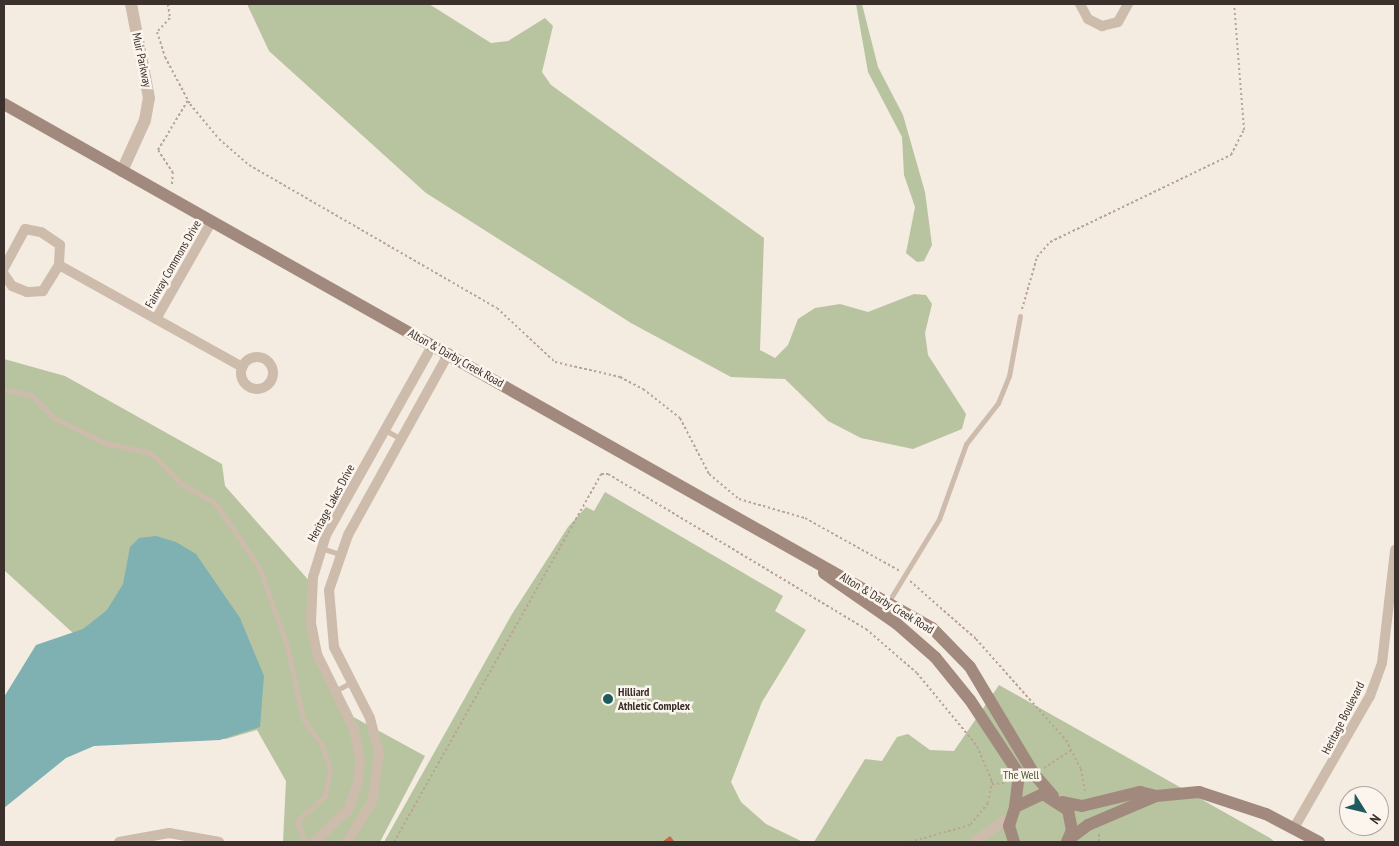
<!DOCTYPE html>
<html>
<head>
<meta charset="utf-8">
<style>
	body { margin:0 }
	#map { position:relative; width:1399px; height:846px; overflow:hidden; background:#f4ebe1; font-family:"PT Sans Narrow",sans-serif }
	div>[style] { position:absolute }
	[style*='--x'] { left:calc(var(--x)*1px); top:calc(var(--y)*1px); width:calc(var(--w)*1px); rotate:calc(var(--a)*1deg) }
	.green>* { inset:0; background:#b8c4a0 }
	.water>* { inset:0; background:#7fb0b2 }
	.building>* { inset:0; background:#c8694b }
	.path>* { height:2px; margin-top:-1px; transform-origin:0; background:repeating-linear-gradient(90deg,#b9a596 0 2.5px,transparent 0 5px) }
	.service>* { height:5px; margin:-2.5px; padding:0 2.5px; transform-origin:2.5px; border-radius:2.5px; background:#cdbbac }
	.minor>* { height:10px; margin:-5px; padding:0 5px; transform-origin:5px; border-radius:5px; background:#cdbbac }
	.minor>.ring { margin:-5px; padding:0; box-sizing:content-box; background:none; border:10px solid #cdbbac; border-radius:50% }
	.tertiary>* { height:12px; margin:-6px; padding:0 6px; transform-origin:6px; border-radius:6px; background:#cdbbac }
	.secondary>* { height:12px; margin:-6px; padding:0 6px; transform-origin:6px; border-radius:6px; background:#a18a7d }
	.dots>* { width:14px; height:14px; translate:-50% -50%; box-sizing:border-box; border:2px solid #fbf5ee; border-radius:50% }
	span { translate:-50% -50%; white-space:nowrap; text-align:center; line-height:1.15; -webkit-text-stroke:5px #fbf5ee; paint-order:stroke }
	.street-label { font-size:12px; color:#3b302b }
	.poi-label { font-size:12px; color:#3b302b; font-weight:700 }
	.left { translate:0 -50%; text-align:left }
	.park-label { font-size:12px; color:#4a5a2e }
	.frame { position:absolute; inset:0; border:5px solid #3b302b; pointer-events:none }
	.north { position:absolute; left:1339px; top:786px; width:50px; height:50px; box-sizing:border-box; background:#fbf5ee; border:1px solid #aea6a0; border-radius:50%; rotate:126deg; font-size:14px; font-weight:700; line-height:20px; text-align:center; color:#3b302b }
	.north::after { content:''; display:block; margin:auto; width:18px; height:22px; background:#1f5a5e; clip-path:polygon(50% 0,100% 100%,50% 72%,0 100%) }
</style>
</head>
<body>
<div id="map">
	<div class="green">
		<div style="clip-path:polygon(247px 4px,429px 4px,491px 43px,508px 41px,545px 18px,553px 26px,542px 72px,551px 85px,764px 238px,760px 350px,775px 358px,788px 345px,798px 319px,815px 308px,840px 304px,868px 312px,914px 294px,926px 295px,932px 304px,925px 333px,928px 355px,966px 414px,962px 429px,913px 449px,861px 438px,828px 421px,785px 379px,731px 377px,631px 323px,426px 193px,269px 51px)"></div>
		<div style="clip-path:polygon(856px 4px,862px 4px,878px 67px,903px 115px,925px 192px,932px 245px,924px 261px,917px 262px,906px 253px,915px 207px,904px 175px,902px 137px,868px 72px)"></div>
		<div style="clip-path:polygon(4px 359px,65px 376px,222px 464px,225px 486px,312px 584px,313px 641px,346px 713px,425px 756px,380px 842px,283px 842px,286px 781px,257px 730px,226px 739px,189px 739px,4px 570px)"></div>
		<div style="clip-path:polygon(605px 492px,783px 596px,775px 611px,806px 630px,762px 702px,731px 782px,741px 802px,766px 824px,803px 842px,384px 842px,512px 614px,568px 527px,586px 507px,594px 511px)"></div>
		<div style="clip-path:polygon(999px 685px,1270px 838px,1275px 842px,814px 842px,865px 759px,882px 761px,897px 737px,908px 734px,930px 750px,954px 751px)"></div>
	</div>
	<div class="water">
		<div style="clip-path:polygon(156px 536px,176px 542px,196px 554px,240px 618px,264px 676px,260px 727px,220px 740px,94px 746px,66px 758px,4px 808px,4px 697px,36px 645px,83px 629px,107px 610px,123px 584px,130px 547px,139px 538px)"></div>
	</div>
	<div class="building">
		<div style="clip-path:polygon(670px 836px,674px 841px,672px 842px,662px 842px)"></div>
	</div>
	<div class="path">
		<div style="--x:168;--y:4;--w:14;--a:82"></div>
		<div style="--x:170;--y:18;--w:19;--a:133"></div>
		<div style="--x:157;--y:32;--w:26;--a:72"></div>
		<div style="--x:165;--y:57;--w:53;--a:62"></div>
		<div style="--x:190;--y:104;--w:45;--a:50.4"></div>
		<div style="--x:219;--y:139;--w:40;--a:41"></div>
		<div style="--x:249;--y:165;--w:286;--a:30"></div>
		<div style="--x:497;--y:308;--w:79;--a:43"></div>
		<div style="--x:555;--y:362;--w:67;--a:13"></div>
		<div style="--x:620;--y:377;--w:26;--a:28"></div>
		<div style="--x:643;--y:389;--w:47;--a:38.1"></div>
		<div style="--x:680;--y:418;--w:63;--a:62.6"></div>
		<div style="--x:709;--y:474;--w:39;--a:40"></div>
		<div style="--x:739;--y:499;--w:69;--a:16.1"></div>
		<div style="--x:805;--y:518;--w:109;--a:29.2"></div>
		<div style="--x:172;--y:184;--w:11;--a:-85"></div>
		<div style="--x:173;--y:173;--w:27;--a:-123"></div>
		<div style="--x:158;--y:150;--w:58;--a:-59"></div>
		<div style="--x:1022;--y:309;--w:54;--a:-73.9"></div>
		<div style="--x:1037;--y:257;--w:20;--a:-49"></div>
		<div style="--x:1050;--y:242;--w:201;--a:-25.7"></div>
		<div style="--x:1231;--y:155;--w:28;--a:-63"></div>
		<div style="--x:1244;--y:130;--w:126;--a:-94.5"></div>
		<div style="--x:910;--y:581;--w:88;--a:41.3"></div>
		<div style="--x:976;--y:639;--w:135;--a:48.3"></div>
		<div style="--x:1066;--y:740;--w:33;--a:63"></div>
		<div style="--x:1081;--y:769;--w:23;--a:80"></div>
		<div style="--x:1044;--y:768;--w:33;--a:-33"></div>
		<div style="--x:992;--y:784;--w:14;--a:-4"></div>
		<div style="--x:1099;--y:834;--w:8;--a:90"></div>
		<div style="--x:394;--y:842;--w:422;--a:-60.6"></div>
		<div style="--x:601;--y:474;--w:7;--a:0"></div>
		<div style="--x:608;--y:474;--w:301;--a:31"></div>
		<div style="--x:866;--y:629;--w:67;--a:40.8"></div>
		<div style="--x:917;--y:673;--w:94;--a:50.6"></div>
		<div style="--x:977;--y:746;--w:38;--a:67"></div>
		<div style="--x:992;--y:781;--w:22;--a:100"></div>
		<div style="--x:988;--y:803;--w:28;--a:129"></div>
		<div style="--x:970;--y:825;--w:62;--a:164.2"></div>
	</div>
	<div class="service">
		<div style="--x:4;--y:390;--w:27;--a:10"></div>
		<div style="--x:31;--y:395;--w:33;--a:45"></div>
		<div style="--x:54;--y:418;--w:57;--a:26.1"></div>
		<div style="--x:105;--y:443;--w:47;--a:12.3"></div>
		<div style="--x:151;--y:453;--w:43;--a:45.9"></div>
		<div style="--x:181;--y:484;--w:39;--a:29"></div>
		<div style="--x:215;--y:503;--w:78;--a:55.5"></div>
		<div style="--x:259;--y:567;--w:84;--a:70.5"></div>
		<div style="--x:287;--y:646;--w:75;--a:77.6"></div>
		<div style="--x:303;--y:719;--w:32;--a:54"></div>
		<div style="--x:322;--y:745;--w:25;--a:72"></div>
		<div style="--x:330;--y:769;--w:27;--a:100"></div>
		<div style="--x:325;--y:796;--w:38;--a:138"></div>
		<div style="--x:297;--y:821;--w:22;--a:69"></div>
		<div style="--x:385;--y:430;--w:18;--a:29"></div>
		<div style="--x:321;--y:548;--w:19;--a:18"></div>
		<div style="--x:889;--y:601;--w:96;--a:-58.6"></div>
		<div style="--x:939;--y:519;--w:80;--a:-70.2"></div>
		<div style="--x:966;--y:444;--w:52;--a:-52"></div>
		<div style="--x:998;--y:403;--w:29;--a:-68"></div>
		<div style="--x:1009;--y:376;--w:61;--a:-79.6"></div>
		<div style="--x:335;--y:691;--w:17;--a:-28"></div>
	</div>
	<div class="minor">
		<div style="--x:1080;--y:4;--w:17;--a:62"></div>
		<div style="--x:1088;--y:19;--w:16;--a:27"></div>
		<div style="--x:1102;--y:26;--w:16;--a:-14"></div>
		<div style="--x:1118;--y:22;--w:21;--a:-61"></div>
		<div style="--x:59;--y:265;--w:210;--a:29.1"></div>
		<div style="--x:4;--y:268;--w:44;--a:-61.7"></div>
		<div style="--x:25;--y:229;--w:16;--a:11"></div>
		<div style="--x:41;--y:232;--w:23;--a:34"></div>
		<div style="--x:60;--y:245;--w:20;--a:93"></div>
		<div style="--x:59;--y:265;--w:31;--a:122"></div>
		<div style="--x:43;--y:291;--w:16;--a:176"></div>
		<div style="--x:27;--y:292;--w:16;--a:-158"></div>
		<div style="--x:12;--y:286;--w:14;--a:-124"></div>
		<div style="--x:156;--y:319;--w:113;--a:-60.3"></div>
		<div class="ring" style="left:241px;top:357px;width:22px;height:22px"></div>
		<div style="--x:1294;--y:828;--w:152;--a:-60.1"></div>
		<div style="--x:1370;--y:696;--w:35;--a:-70"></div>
		<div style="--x:1382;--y:663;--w:114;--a:-83.4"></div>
		<div style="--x:119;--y:842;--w:51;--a:-10.2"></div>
		<div style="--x:169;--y:833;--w:51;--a:10.2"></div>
		<div style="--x:314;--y:842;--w:47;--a:-43.3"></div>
		<div style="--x:348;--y:810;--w:29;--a:-70"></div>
		<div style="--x:358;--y:783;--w:24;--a:-85"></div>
		<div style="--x:360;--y:759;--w:33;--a:-102"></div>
		<div style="--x:353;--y:727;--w:81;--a:-116.3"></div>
		<div style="--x:317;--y:654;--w:33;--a:-101"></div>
		<div style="--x:311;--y:622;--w:45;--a:-87.5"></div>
		<div style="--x:313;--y:577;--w:44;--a:-72.8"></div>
		<div style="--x:326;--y:535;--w:219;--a:-60.7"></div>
		<div style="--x:347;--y:842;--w:49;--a:-58.2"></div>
		<div style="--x:373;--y:800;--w:48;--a:-82.9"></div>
		<div style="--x:379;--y:752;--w:35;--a:-105"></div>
		<div style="--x:370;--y:718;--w:80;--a:-116.9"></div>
		<div style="--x:334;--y:647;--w:57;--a:-95"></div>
		<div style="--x:329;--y:590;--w:58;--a:-70.9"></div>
		<div style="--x:348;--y:535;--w:208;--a:-61"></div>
		<div style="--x:974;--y:842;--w:45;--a:-35.1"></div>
	</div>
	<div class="tertiary">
		<div style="--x:122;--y:171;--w:56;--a:-65.7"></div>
		<div style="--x:145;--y:120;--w:22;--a:-80"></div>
		<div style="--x:149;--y:98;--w:96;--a:-100.8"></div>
	</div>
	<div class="secondary">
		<div style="--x:4;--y:104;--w:1066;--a:29.45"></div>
		<div style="--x:932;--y:628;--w:54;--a:45.7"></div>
		<div style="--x:970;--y:667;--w:125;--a:59.1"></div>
		<div style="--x:1034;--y:774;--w:29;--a:49"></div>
		<div style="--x:824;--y:573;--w:88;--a:34.8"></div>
		<div style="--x:896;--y:623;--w:52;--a:41.1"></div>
		<div style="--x:935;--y:657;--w:55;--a:50.9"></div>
		<div style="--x:970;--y:700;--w:89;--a:56.5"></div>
		<div style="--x:1019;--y:774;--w:33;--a:97"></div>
		<div style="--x:1062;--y:802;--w:20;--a:11"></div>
		<div style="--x:1082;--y:806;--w:60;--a:-13.6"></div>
		<div style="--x:1140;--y:792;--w:16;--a:14"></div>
		<div style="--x:1156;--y:796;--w:43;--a:-5.3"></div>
		<div style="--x:1199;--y:792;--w:71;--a:18.2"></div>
		<div style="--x:1266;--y:814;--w:60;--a:27.8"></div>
		<div style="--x:1068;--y:840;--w:25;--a:-37"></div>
		<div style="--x:1088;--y:825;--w:74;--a:-23.1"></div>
		<div style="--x:1014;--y:842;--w:17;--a:-107"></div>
		<div style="--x:1009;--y:826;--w:20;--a:-72"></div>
		<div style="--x:1015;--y:807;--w:31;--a:-25"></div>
		<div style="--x:1043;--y:794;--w:30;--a:33"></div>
		<div style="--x:1068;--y:810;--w:20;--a:79"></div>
		<div style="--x:1072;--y:830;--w:13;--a:113"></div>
	</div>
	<div class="dots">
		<div style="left:608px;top:699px;background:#1f5a5e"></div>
	</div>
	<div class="street-label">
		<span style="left:142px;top:60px;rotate:78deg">Muir Parkway</span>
		<span style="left:173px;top:264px;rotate:-60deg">Fairway Commons Drive</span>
		<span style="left:456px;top:358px;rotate:29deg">Alton &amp; Darby Creek Road</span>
		<span style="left:331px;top:503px;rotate:-62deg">Heritage Lakes Drive</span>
		<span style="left:887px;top:603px;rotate:31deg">Alton &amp; Darby Creek Road</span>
		<span style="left:1343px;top:718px;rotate:-63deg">Heritage Boulevard</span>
	</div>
	<div class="poi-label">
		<span class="left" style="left:618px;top:699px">Hilliard<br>Athletic Complex</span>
	</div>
	<div class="park-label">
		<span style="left:1021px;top:775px">The Well</span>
	</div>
	<div class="frame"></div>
	<div class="north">N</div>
</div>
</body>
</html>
